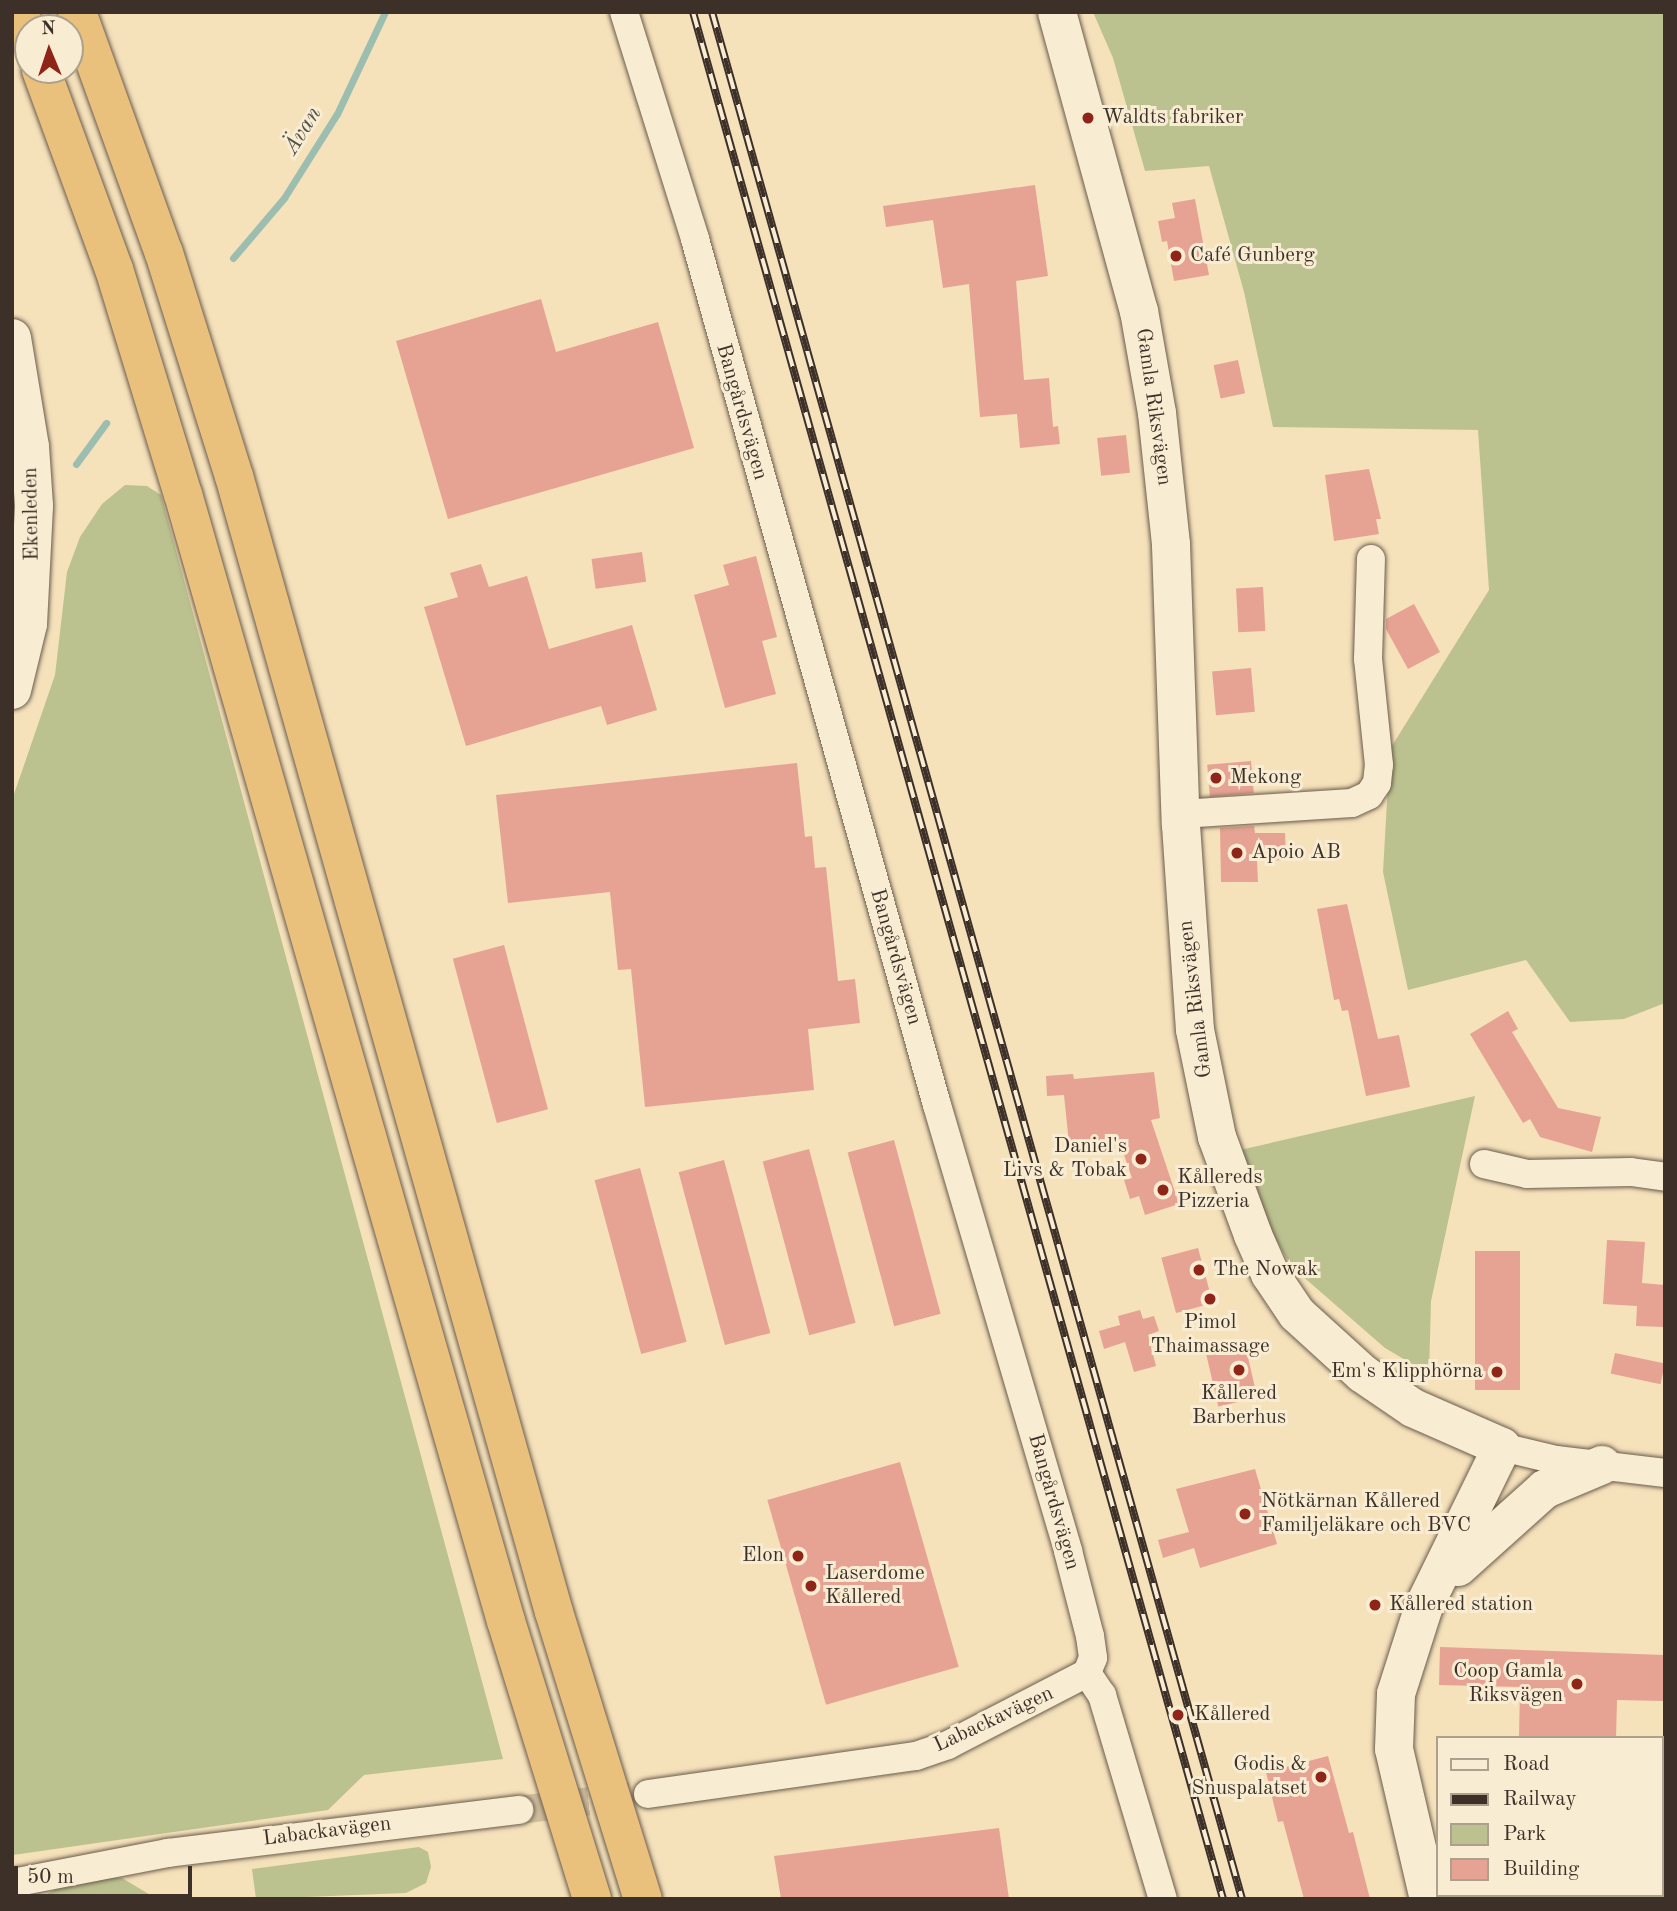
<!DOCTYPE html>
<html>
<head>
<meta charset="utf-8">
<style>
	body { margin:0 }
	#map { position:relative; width:1677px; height:1911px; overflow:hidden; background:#f5e1ba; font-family:"Old Standard TT",serif }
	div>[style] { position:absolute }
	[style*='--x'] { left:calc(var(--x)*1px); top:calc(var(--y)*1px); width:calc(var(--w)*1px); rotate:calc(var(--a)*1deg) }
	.green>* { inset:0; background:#bcc28f }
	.stream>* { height:7px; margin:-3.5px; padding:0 3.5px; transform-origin:3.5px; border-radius:3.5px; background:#9cbeb0 }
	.building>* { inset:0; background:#e6a292; transform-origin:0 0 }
	.street-tunnel>* { height:28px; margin-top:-14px; transform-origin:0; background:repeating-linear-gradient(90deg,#d0be9d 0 28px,transparent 0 42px) }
	.roads { filter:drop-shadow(0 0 2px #6a5c4d) drop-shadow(0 0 2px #6a5c4d) }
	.street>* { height:28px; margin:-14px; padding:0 14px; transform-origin:14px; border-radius:14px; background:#f8ecd2 }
	.secondary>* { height:38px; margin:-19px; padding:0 19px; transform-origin:19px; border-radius:19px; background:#f8ecd2 }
	.highway>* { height:38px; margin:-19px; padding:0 19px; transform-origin:19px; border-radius:19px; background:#eac07d }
	.rail>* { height:8px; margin-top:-4px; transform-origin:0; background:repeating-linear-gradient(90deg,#f8ecd2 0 16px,#3c3029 0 32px); box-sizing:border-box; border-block:2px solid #3c3029 }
	.dots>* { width:19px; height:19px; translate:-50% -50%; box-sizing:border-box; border:4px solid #f8ecd2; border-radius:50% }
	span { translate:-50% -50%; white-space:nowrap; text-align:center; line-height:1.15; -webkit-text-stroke:6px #f8ecd2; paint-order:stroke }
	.poi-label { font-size:21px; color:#3c3029 }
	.left { translate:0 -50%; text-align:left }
	.right { translate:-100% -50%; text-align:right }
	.street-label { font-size:21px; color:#3c3029 }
	.water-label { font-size:23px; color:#54544b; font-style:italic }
	.frame { position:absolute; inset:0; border:14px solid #3c3029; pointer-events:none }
	.legend { position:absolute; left:1436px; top:1736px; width:228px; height:161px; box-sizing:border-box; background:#f8ecd2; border:2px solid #ada18e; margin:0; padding:9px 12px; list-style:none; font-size:21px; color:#3c3029 }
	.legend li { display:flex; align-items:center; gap:14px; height:35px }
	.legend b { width:35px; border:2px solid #ada18e }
	.north { position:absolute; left:14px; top:14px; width:70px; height:70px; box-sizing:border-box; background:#f8ecd2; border:2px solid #ada18e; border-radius:50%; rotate:358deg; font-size:19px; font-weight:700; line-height:28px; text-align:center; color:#3c3029 }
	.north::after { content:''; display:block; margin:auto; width:24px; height:32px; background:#8f2418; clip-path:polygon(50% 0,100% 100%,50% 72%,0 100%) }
	.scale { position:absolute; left:14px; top:1866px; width:178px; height:32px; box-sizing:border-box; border:4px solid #3c3029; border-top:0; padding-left:9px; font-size:21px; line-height:24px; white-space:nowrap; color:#3c3029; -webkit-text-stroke:5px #f8ecd2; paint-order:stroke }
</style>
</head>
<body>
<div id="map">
	<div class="green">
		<div style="clip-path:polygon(1093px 12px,1665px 12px,1665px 1003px,1624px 1019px,1570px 1022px,1526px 960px,1408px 990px,1383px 872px,1390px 749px,1489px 590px,1478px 430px,1273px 427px,1244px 292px,1209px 166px,1145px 171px,1113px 58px)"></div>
		<div style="clip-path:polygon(125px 485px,147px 486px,161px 495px,503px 1759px,364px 1775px,328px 1810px,13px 1855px,12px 800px,55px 675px,67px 572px,80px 537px,102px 504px)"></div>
		<div style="clip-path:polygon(1475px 1096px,1431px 1301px,1429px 1374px,1385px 1348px,1292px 1267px,1268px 1226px,1240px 1150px)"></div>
		<div style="clip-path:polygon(419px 1847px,428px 1852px,431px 1867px,426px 1883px,406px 1893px,256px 1899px,252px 1869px)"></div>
		<div style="clip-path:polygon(102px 1877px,122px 1878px,157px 1899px,38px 1899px,60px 1887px)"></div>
	</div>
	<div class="stream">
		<div style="--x:233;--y:258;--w:79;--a:-49.6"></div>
		<div style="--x:284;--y:198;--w:99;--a:-57.8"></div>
		<div style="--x:337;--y:114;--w:113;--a:-64.8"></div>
		<div style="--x:76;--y:464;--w:51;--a:-53.8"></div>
	</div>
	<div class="building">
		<div style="clip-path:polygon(1035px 185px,1048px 276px,1016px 281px,1024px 380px,1049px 378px,1053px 427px,1058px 426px,1060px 444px,1020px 448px,1017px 414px,980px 417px,969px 284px,943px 288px,933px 220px,886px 227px,883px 206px)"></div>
		<div style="clip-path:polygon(1195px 199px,1209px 275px,1174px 281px,1167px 241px,1162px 242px,1158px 221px,1175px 218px,1172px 203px)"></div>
		<div style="clip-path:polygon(541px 299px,556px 352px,658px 322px,694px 448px,448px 519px,396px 341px)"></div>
		<div style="left:1238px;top:360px;width:34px;height:25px;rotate:78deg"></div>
		<div style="left:1126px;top:435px;width:38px;height:29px;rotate:84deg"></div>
		<div style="clip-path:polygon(1369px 469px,1381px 519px,1376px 519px,1379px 534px,1334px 541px,1325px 475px)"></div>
		<div style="left:642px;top:552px;width:30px;height:51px;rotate:82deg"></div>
		<div style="clip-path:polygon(756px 556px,777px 637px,762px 641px,776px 694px,725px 708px,694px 595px,729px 585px,723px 565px)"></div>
		<div style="clip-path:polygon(481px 564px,489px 587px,527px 576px,549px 649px,632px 625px,657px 710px,607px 725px,601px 706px,466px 746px,424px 607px,458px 597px,450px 573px)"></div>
		<div style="left:1263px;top:587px;width:44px;height:27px;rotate:87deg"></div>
		<div style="clip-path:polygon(1414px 604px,1440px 652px,1408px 669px,1386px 629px,1386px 619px)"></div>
		<div style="left:1251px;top:668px;width:44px;height:39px;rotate:85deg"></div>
		<div style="left:1251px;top:761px;width:32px;height:44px;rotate:85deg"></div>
		<div style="clip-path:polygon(797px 763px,805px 837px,812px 836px,815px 868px,826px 867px,838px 981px,855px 979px,860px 1023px,808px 1029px,814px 1090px,645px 1107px,631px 969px,618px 970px,610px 892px,508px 903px,496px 795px)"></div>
		<div style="clip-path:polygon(1254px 826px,1255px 833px,1285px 833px,1286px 860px,1257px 861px,1258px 882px,1221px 882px,1220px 828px)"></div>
		<div style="clip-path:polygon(1347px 904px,1378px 1039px,1399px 1035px,1410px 1087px,1366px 1096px,1348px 1010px,1342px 1011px,1339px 999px,1334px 1000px,1317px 909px)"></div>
		<div style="left:504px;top:945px;width:170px;height:53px;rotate:75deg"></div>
		<div style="clip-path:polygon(1508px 1011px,1518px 1029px,1512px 1032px,1558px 1108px,1601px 1117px,1592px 1152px,1540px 1137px,1530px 1119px,1523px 1123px,1470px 1034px)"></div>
		<div style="clip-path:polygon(1154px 1072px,1160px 1118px,1151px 1120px,1179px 1204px,1145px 1215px,1139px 1196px,1130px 1199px,1124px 1180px,1132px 1178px,1119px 1140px,1069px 1143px,1064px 1095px,1047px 1096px,1046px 1076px,1073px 1074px,1074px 1079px)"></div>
		<div style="left:894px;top:1140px;width:180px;height:48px;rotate:75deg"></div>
		<div style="left:809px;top:1149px;width:180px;height:48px;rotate:75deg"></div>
		<div style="left:724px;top:1160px;width:179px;height:47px;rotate:75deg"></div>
		<div style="left:640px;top:1168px;width:180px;height:47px;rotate:75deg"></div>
		<div style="clip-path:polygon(1607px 1240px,1645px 1242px,1642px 1283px,1665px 1285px,1665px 1327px,1636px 1326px,1637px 1306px,1603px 1304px)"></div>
		<div style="left:1198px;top:1248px;width:57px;height:38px;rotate:75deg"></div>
		<div style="left:1475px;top:1251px;width:45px;height:139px"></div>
		<div style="clip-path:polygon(1140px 1310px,1143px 1319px,1154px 1316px,1159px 1331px,1148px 1335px,1156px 1366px,1134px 1372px,1125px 1342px,1104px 1349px,1099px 1331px,1120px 1325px,1118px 1316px)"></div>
		<div style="left:1244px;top:1340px;width:59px;height:40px;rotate:77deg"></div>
		<div style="left:1615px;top:1353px;width:51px;height:21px;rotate:12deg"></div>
		<div style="left:900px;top:1462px;width:213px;height:138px;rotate:74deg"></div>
		<div style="clip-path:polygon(1255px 1469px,1277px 1544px,1200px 1568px,1194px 1548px,1163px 1558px,1158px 1540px,1189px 1532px,1176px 1489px)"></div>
		<div style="clip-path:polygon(1440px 1647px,1665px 1655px,1665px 1701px,1617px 1700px,1616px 1738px,1519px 1738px,1520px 1687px,1439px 1685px)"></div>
		<div style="clip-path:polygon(1328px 1756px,1349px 1833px,1353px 1832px,1370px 1899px,1304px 1899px,1283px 1821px,1278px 1822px,1266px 1772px)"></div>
		<div style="clip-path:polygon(999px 1828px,1009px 1899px,781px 1899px,774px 1856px)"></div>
	</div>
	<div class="street-tunnel">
		<div style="--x:519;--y:1810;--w:130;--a:-7.1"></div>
	</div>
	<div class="roads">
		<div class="street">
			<div style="--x:624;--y:12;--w:238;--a:72.6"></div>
			<div style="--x:695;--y:239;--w:899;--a:74.39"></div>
			<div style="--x:937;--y:1105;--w:465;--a:73.6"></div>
			<div style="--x:1068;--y:1551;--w:88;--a:75.5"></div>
			<div style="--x:1090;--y:1636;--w:22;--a:82"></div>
			<div style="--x:1093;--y:1658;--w:16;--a:112"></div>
			<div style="--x:1181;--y:814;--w:171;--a:-3.7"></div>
			<div style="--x:1352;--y:803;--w:19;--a:-25"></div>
			<div style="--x:1369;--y:795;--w:14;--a:-56"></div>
			<div style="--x:1377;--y:783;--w:18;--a:-84"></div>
			<div style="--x:1379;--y:765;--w:107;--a:-95.9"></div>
			<div style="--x:1368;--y:659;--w:100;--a:-88.3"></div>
			<div style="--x:1484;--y:1164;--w:44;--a:13.1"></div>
			<div style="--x:1527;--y:1174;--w:104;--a:-1.1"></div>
			<div style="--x:1631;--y:1172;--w:34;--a:8"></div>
			<div style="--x:1502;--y:1447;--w:56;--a:13.5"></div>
			<div style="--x:1556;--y:1460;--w:110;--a:6.8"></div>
			<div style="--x:1087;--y:1673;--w:27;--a:56"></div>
			<div style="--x:1102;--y:1695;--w:213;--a:73.4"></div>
			<div style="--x:648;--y:1794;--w:271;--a:-8.1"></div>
			<div style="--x:916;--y:1756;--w:34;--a:-19"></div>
			<div style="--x:948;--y:1745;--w:157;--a:-27.4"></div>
			<div style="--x:12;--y:1883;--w:159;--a:-10.9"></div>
			<div style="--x:168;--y:1853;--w:354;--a:-7"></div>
		</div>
		<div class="secondary">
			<div style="--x:1057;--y:12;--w:310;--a:74.7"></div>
			<div style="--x:1139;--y:311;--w:104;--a:80"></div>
			<div style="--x:1157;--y:413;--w:133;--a:83.9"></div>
			<div style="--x:1171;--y:545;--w:280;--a:88"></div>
			<div style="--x:1181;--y:825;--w:205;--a:86.1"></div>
			<div style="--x:1195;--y:1030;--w:109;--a:78.4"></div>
			<div style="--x:1217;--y:1137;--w:104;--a:69.8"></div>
			<div style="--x:1253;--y:1235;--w:43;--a:66.4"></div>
			<div style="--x:1270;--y:1274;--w:48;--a:56"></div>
			<div style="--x:1297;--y:1314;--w:89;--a:42.3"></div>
			<div style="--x:1363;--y:1374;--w:60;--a:34.2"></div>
			<div style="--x:1413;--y:1408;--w:97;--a:23.7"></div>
			<div style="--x:1502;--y:1447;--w:177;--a:116.1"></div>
			<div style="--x:1424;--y:1606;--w:92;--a:107.7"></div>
			<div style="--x:1396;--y:1694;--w:55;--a:92.1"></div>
			<div style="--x:1394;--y:1749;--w:154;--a:76.9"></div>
			<div style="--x:12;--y:338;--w:110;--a:80.6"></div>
			<div style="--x:30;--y:447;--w:59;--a:86.1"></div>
			<div style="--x:34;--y:506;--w:118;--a:92.9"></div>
			<div style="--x:28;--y:624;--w:68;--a:103.6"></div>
			<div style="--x:1458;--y:1567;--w:117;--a:-41.9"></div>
			<div style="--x:1545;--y:1489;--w:62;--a:-22.8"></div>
		</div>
		<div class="highway">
			<div style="--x:19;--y:12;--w:26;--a:69"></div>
			<div style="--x:77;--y:12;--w:256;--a:70.2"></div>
			<div style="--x:164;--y:253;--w:234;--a:72.6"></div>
			<div style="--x:234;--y:476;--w:1180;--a:74.27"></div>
			<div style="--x:554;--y:1612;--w:300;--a:72.8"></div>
			<div style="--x:41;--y:70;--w:212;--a:69.9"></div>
			<div style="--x:114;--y:269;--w:235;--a:73"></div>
			<div style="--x:183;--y:494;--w:1172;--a:74.01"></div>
			<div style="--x:506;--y:1621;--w:291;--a:72.8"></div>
		</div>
	</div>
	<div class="rail">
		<div style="--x:693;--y:12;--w:1960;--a:74.31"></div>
		<div style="--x:712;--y:12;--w:1960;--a:74.31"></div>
	</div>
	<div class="dots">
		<div style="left:1088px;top:118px;background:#8f2418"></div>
		<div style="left:1176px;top:256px;background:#8f2418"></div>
		<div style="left:1216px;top:778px;background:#8f2418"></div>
		<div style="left:1237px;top:853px;background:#8f2418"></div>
		<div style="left:1141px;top:1159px;background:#8f2418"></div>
		<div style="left:1163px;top:1190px;background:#8f2418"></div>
		<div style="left:1199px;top:1270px;background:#8f2418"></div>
		<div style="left:1210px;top:1299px;background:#8f2418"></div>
		<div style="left:1239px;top:1370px;background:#8f2418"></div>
		<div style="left:1497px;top:1372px;background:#8f2418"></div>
		<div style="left:1245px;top:1514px;background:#8f2418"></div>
		<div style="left:798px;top:1556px;background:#8f2418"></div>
		<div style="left:811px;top:1586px;background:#8f2418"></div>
		<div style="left:1375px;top:1605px;background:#8f2418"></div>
		<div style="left:1577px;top:1684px;background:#8f2418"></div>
		<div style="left:1178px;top:1715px;background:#8f2418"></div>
		<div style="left:1321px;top:1777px;background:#8f2418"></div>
	</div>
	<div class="poi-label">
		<span class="left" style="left:1102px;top:118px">Waldts fabriker</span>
		<span class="left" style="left:1190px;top:256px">Café Gunberg</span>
		<span class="left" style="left:1230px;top:778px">Mekong</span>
		<span class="left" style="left:1251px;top:853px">Apoio AB</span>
		<span class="right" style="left:1127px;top:1159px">Daniel's<br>Livs &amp; Tobak</span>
		<span class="left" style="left:1177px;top:1190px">Kållereds<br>Pizzeria</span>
		<span class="left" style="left:1213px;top:1270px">The Nowak</span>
		<span style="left:1210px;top:1335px">Pimol<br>Thaimassage</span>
		<span class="right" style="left:1483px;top:1372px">Em's Klipphörna</span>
		<span style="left:1239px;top:1406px">Kållered<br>Barberhus</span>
		<span class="left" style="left:1261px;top:1514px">Nötkärnan Kållered<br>Familjeläkare och BVC</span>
		<span class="right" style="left:784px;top:1556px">Elon</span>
		<span class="left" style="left:825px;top:1586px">Laserdome<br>Kållered</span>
		<span class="left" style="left:1389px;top:1605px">Kållered station</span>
		<span class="right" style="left:1563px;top:1684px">Coop Gamla<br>Riksvägen</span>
		<span class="left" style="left:1194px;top:1715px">Kållered</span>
		<span class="right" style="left:1307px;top:1777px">Godis &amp;<br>Snuspalatset</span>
	</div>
	<div class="street-label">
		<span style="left:1153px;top:407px;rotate:82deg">Gamla Riksvägen</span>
		<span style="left:741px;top:412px;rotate:74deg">Bangårdsvägen</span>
		<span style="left:32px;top:514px;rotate:-91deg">Ekenleden</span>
		<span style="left:895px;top:957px;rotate:74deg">Bangårdsvägen</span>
		<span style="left:1196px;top:999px;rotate:-97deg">Gamla Riksvägen</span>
		<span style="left:1053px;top:1502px;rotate:74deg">Bangårdsvägen</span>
		<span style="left:994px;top:1720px;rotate:-25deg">Labackavägen</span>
		<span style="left:327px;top:1832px;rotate:-7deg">Labackavägen</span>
	</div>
	<div class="water-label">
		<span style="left:303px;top:131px;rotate:-58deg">Ävan</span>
	</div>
	<div class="frame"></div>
	<ul class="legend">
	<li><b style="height:9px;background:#f8ecd2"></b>Road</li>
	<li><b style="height:9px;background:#3c3029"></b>Railway</li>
	<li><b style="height:19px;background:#bcc28f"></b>Park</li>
	<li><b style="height:19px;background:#e6a292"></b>Building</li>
	</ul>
	<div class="north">N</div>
	<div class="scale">50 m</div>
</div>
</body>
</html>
